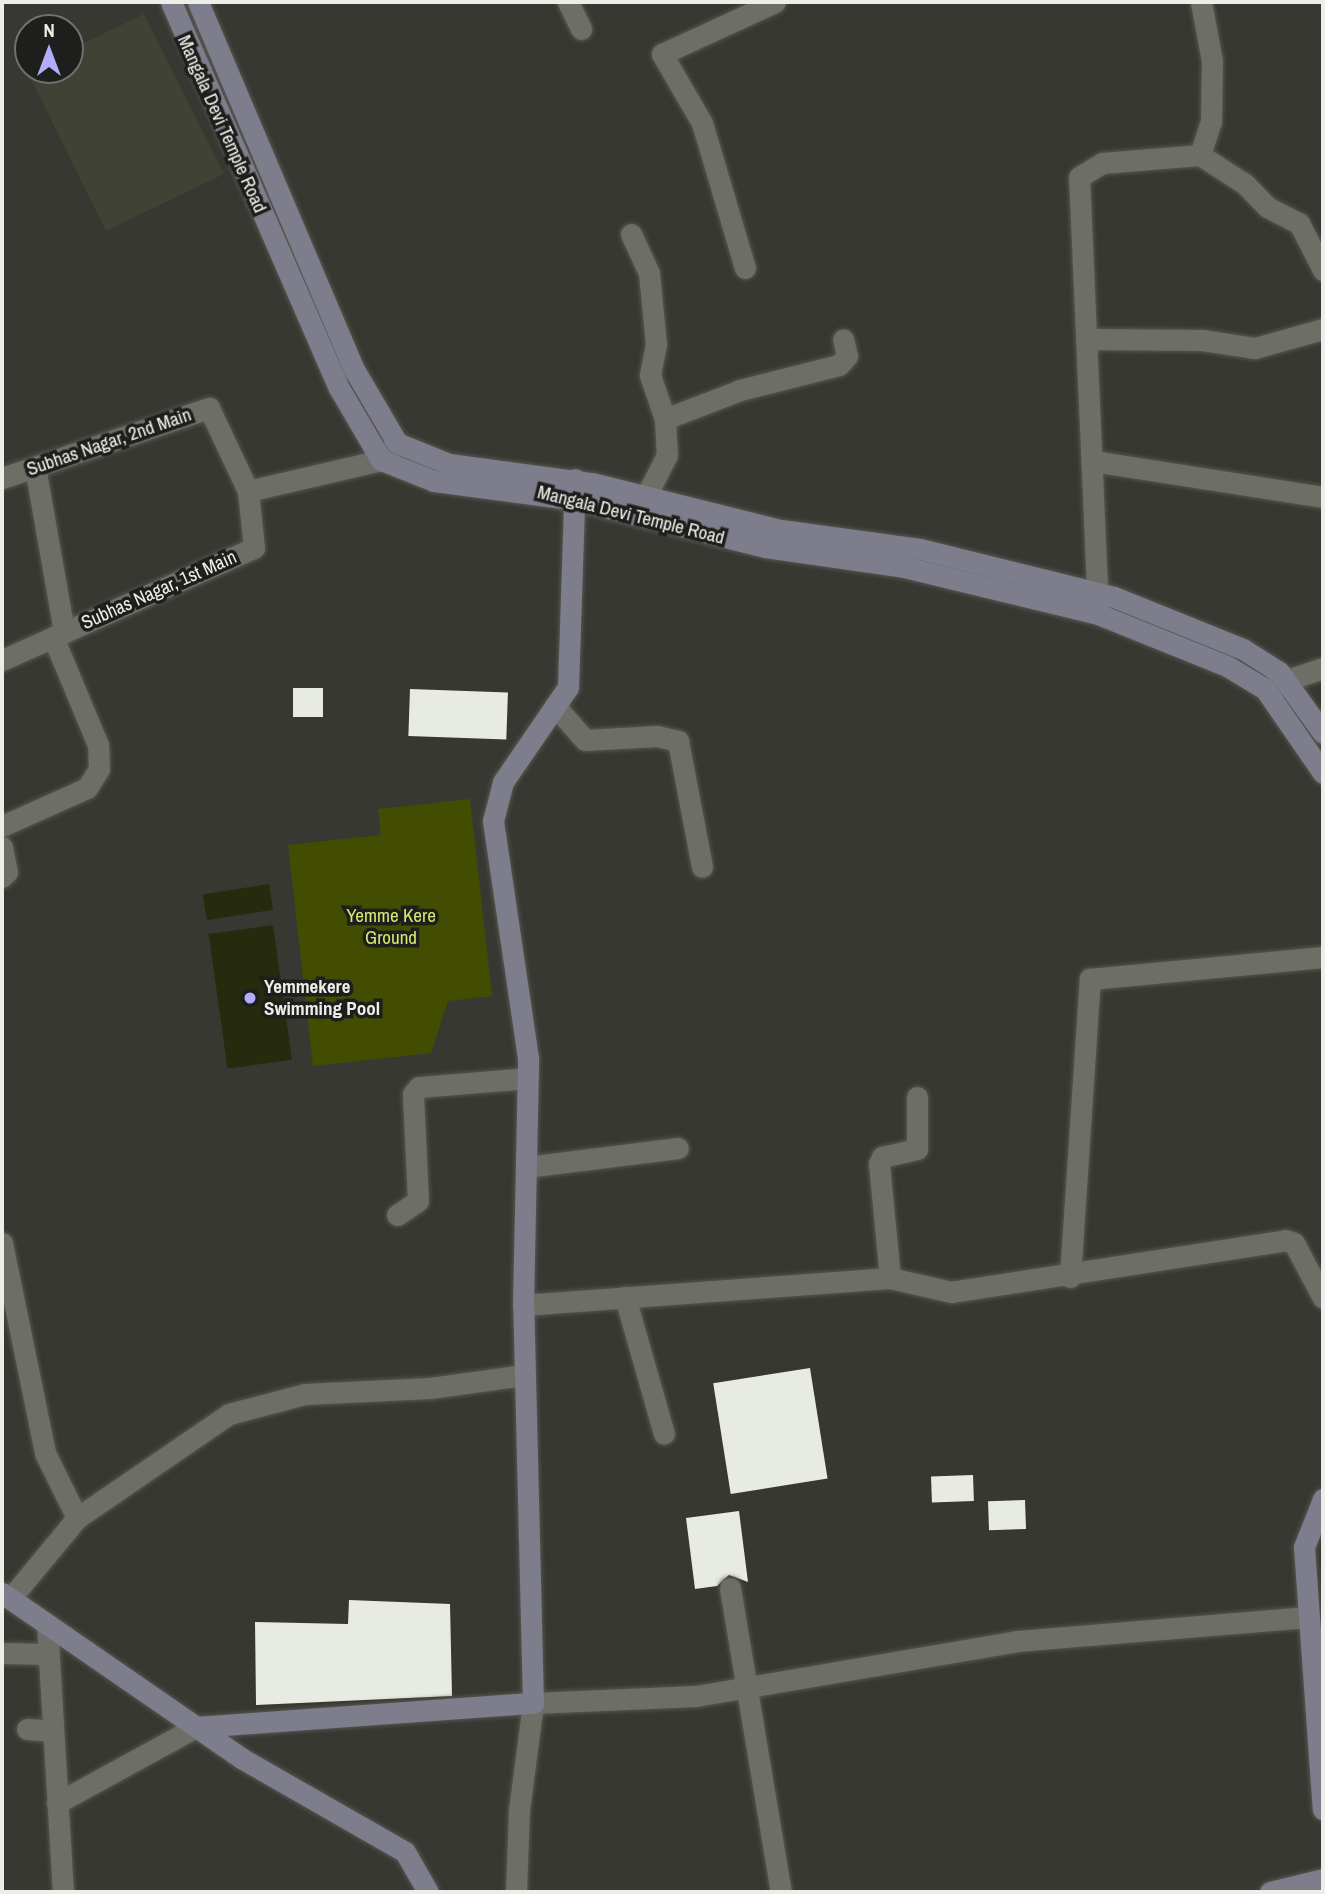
<!DOCTYPE html>
<html>
<head>
<meta charset="utf-8">
<style>
	body { margin:0 }
	#map { position:relative; width:1325px; height:1894px; overflow:hidden; background:#373831; font-family:"Archivo Narrow",sans-serif }
	div>[style] { position:absolute }
	[style*='--x'] { left:calc(var(--x)*1px); top:calc(var(--y)*1px); width:calc(var(--w)*1px); rotate:calc(var(--a)*1deg) }
	.built>* { inset:0; background:#3f4234 }
	.green>* { inset:0; background:#434d02 }
	.water>* { inset:0; background:#262b0e; transform-origin:0 0 }
	.building>* { inset:0; background:#e8ebe1; transform-origin:0 0 }
	.roads { filter:drop-shadow(0 0 2px #54564f) drop-shadow(0 0 2px #54564f) }
	.street>* { height:21px; margin:-10.5px; padding:0 10.5px; transform-origin:10.5px; border-radius:10.5px; background:#6d6f67 }
	.secondary>* { height:21px; margin:-10.5px; padding:0 10.5px; transform-origin:10.5px; border-radius:10.5px; background:#7d7d8b }
	.dots>* { width:19px; height:19px; translate:-50% -50%; box-sizing:border-box; border:4px solid #1e1f1c; border-radius:50% }
	span { translate:-50% -50%; white-space:nowrap; text-align:center; line-height:1.15; -webkit-text-stroke:7px #1e1f1c; paint-order:stroke }
	.street-label { font-size:19px; color:#eceee9 }
	.park-label { font-size:19px; color:#d5ea72 }
	.poi-label { font-size:19px; color:#eceee9; font-weight:700 }
	.left { translate:0 -50%; text-align:left }
	.frame { position:absolute; inset:0; border:4px solid #eceee9; pointer-events:none }
	.north { position:absolute; left:14px; top:14px; width:70px; height:70px; box-sizing:border-box; background:#1e1f1c; border:2px solid #70726e; border-radius:50%; rotate:0deg; font-size:19px; font-weight:700; line-height:28px; text-align:center; color:#eceee9 }
	.north::after { content:''; display:block; margin:auto; width:24px; height:32px; background:#b2adf9; clip-path:polygon(50% 0,100% 100%,50% 72%,0 100%) }
</style>
</head>
<body>
<div id="map">
	<div class="built">
		<div style="clip-path:polygon(144px 14px,224px 174px,106px 231px,27px 71px,70px 70px,70px 50px)"></div>
	</div>
	<div class="green">
		<div style="clip-path:polygon(470px 799px,492px 996px,448px 1001px,431px 1053px,313px 1066px,288px 845px,381px 835px,378px 809px)"></div>
	</div>
	<div class="water">
		<div style="left:269px;top:884px;width:26px;height:67px;rotate:81deg"></div>
		<div style="left:273px;top:925px;width:136px;height:65px;rotate:82deg"></div>
	</div>
	<div class="building">
		<div style="left:293px;top:688px;width:30px;height:29px"></div>
		<div style="left:410px;top:689px;width:98px;height:47px;rotate:2deg"></div>
		<div style="left:810px;top:1368px;width:112px;height:98px;rotate:81deg"></div>
		<div style="left:973px;top:1475px;width:26px;height:42px;rotate:88deg"></div>
		<div style="left:1025px;top:1500px;width:29px;height:37px;rotate:88deg"></div>
		<div style="clip-path:polygon(739px 1511px,748px 1582px,729px 1575px,717px 1586px,695px 1589px,686px 1518px)"></div>
		<div style="clip-path:polygon(349px 1600px,450px 1604px,452px 1696px,256px 1705px,255px 1622px,348px 1624px)"></div>
	</div>
	<div class="roads">
		<div class="street">
			<div style="--x:568;--y:2;--w:30;--a:64"></div>
			<div style="--x:1200;--y:155;--w:54;--a:32.8"></div>
			<div style="--x:1245;--y:184;--w:32;--a:46"></div>
			<div style="--x:1267;--y:207;--w:36;--a:27"></div>
			<div style="--x:1299;--y:223;--w:53;--a:62.9"></div>
			<div style="--x:631;--y:234;--w:43;--a:65.2"></div>
			<div style="--x:649;--y:273;--w:71;--a:84.4"></div>
			<div style="--x:656;--y:344;--w:32;--a:101"></div>
			<div style="--x:650;--y:375;--w:46;--a:71.2"></div>
			<div style="--x:665;--y:419;--w:36;--a:87"></div>
			<div style="--x:667;--y:455;--w:46;--a:117.1"></div>
			<div style="--x:745;--y:268;--w:151;--a:-106.5"></div>
			<div style="--x:702;--y:123;--w:80;--a:-120.1"></div>
			<div style="--x:662;--y:54;--w:124;--a:-24.7"></div>
			<div style="--x:1088;--y:339;--w:114;--a:0.5"></div>
			<div style="--x:1202;--y:340;--w:54;--a:8.6"></div>
			<div style="--x:1255;--y:348;--w:71;--a:-15.6"></div>
			<div style="--x:665;--y:419;--w:80;--a:-21.1"></div>
			<div style="--x:740;--y:390;--w:102;--a:-14.2"></div>
			<div style="--x:839;--y:365;--w:12;--a:-48"></div>
			<div style="--x:847;--y:356;--w:17;--a:-103"></div>
			<div style="--x:1093;--y:461;--w:233;--a:8.9"></div>
			<div style="--x:35;--y:467;--w:168;--a:80"></div>
			<div style="--x:2;--y:478;--w:219;--a:-18.7"></div>
			<div style="--x:209;--y:408;--w:92;--a:64.8"></div>
			<div style="--x:1098;--y:610;--w:433;--a:-92.5"></div>
			<div style="--x:1079;--y:177;--w:27;--a:-31"></div>
			<div style="--x:1102;--y:163;--w:98;--a:-4.7"></div>
			<div style="--x:1200;--y:155;--w:35;--a:-72"></div>
			<div style="--x:1211;--y:122;--w:61;--a:-89.1"></div>
			<div style="--x:1212;--y:61;--w:60;--a:-100.6"></div>
			<div style="--x:2;--y:660;--w:276;--a:-24"></div>
			<div style="--x:254;--y:548;--w:57;--a:-96"></div>
			<div style="--x:248;--y:491;--w:137;--a:-13.1"></div>
			<div style="--x:381;--y:460;--w:15;--a:-48"></div>
			<div style="--x:1269;--y:686;--w:57;--a:-18.4"></div>
			<div style="--x:555;--y:706;--w:45;--a:48.6"></div>
			<div style="--x:585;--y:740;--w:72;--a:-3.2"></div>
			<div style="--x:657;--y:736;--w:22;--a:13"></div>
			<div style="--x:678;--y:741;--w:128;--a:79.2"></div>
			<div style="--x:2;--y:826;--w:93;--a:-24.1"></div>
			<div style="--x:87;--y:788;--w:22;--a:-58"></div>
			<div style="--x:99;--y:769;--w:24;--a:-92"></div>
			<div style="--x:98;--y:745;--w:117;--a:-112.6"></div>
			<div style="--x:2;--y:847;--w:25;--a:79"></div>
			<div style="--x:7;--y:872;--w:7;--a:135"></div>
			<div style="--x:526;--y:1167;--w:153;--a:-7.1"></div>
			<div style="--x:397;--y:1215;--w:25;--a:-34"></div>
			<div style="--x:418;--y:1201;--w:107;--a:-92.7"></div>
			<div style="--x:413;--y:1094;--w:9;--a:-49"></div>
			<div style="--x:419;--y:1087;--w:109;--a:-4.7"></div>
			<div style="--x:2;--y:1243;--w:214;--a:78.4"></div>
			<div style="--x:45;--y:1453;--w:72;--a:63.8"></div>
			<div style="--x:77;--y:1518;--w:105;--a:129.6"></div>
			<div style="--x:1070;--y:1277;--w:299;--a:-86.2"></div>
			<div style="--x:1090;--y:979;--w:234;--a:-5.4"></div>
			<div style="--x:890;--y:1278;--w:115;--a:-95.5"></div>
			<div style="--x:879;--y:1164;--w:8;--a:-67"></div>
			<div style="--x:882;--y:1157;--w:36;--a:-13"></div>
			<div style="--x:917;--y:1149;--w:52;--a:-90"></div>
			<div style="--x:625;--y:1297;--w:142;--a:74.1"></div>
			<div style="--x:523;--y:1305;--w:368;--a:-4.2"></div>
			<div style="--x:890;--y:1278;--w:63;--a:12.9"></div>
			<div style="--x:951;--y:1292;--w:338;--a:-8.8"></div>
			<div style="--x:1285;--y:1240;--w:9;--a:18"></div>
			<div style="--x:1294;--y:1243;--w:62;--a:62.2"></div>
			<div style="--x:77;--y:1518;--w:184;--a:-34.4"></div>
			<div style="--x:229;--y:1414;--w:79;--a:-14.7"></div>
			<div style="--x:305;--y:1394;--w:125;--a:-2.7"></div>
			<div style="--x:430;--y:1388;--w:96;--a:-7.8"></div>
			<div style="--x:730;--y:1588;--w:308;--a:80.5"></div>
			<div style="--x:47;--y:1624;--w:268;--a:86.6"></div>
			<div style="--x:2;--y:1653;--w:46;--a:1.2"></div>
			<div style="--x:27;--y:1729;--w:26;--a:4"></div>
			<div style="--x:57;--y:1803;--w:158;--a:-28.7"></div>
			<div style="--x:516;--y:1892;--w:82;--a:-87.9"></div>
			<div style="--x:519;--y:1810;--w:108;--a:-82.5"></div>
			<div style="--x:533;--y:1703;--w:163;--a:-2.5"></div>
			<div style="--x:696;--y:1696;--w:326;--a:-9.7"></div>
			<div style="--x:1017;--y:1641;--w:291;--a:-4.7"></div>
		</div>
		<div class="secondary">
			<div style="--x:171;--y:2;--w:421;--a:66.5"></div>
			<div style="--x:339;--y:388;--w:83;--a:59.7"></div>
			<div style="--x:381;--y:460;--w:57;--a:21.6"></div>
			<div style="--x:434;--y:481;--w:143;--a:7.6"></div>
			<div style="--x:576;--y:500;--w:195;--a:14"></div>
			<div style="--x:765;--y:547;--w:140;--a:8.2"></div>
			<div style="--x:904;--y:567;--w:200;--a:13.6"></div>
			<div style="--x:1098;--y:614;--w:139;--a:22"></div>
			<div style="--x:1227;--y:666;--w:44;--a:31.2"></div>
			<div style="--x:1265;--y:689;--w:102;--a:55.4"></div>
			<div style="--x:198;--y:2;--w:401;--a:67"></div>
			<div style="--x:355;--y:371;--w:83;--a:59.7"></div>
			<div style="--x:397;--y:443;--w:56;--a:22"></div>
			<div style="--x:449;--y:464;--w:144;--a:7.6"></div>
			<div style="--x:592;--y:483;--w:195;--a:14"></div>
			<div style="--x:781;--y:530;--w:140;--a:7.8"></div>
			<div style="--x:920;--y:549;--w:200;--a:13.9"></div>
			<div style="--x:1114;--y:597;--w:139;--a:22"></div>
			<div style="--x:1243;--y:649;--w:43;--a:32.6"></div>
			<div style="--x:1279;--y:672;--w:75;--a:54.2"></div>
			<div style="--x:1323;--y:1499;--w:52;--a:111.6"></div>
			<div style="--x:1304;--y:1547;--w:263;--a:85.9"></div>
			<div style="--x:2;--y:1593;--w:290;--a:34.6"></div>
			<div style="--x:241;--y:1758;--w:189;--a:29.8"></div>
			<div style="--x:405;--y:1852;--w:46;--a:60.1"></div>
			<div style="--x:196;--y:1727;--w:338;--a:-4.1"></div>
			<div style="--x:533;--y:1703;--w:398;--a:-91.4"></div>
			<div style="--x:523;--y:1305;--w:247;--a:-88.8"></div>
			<div style="--x:528;--y:1058;--w:240;--a:-98.4"></div>
			<div style="--x:493;--y:821;--w:40;--a:-75.6"></div>
			<div style="--x:503;--y:782;--w:115;--a:-55.6"></div>
			<div style="--x:568;--y:687;--w:208;--a:-88.1"></div>
			<div style="--x:1270;--y:1892;--w:55;--a:-13.8"></div>
		</div>
	</div>
	<div class="dots">
		<div style="left:250px;top:998px;background:#b2adf9"></div>
	</div>
	<div class="street-label">
		<span style="left:222px;top:124px;rotate:66deg">Mangala Devi Temple Road</span>
		<span style="left:109px;top:442px;rotate:-19deg">Subhas Nagar, 2nd Main</span>
		<span style="left:631px;top:515px;rotate:14deg">Mangala Devi Temple Road</span>
		<span style="left:159px;top:590px;rotate:-24deg">Subhas Nagar, 1st Main</span>
	</div>
	<div class="park-label">
		<span style="left:391px;top:927px">Yemme Kere<br>Ground</span>
	</div>
	<div class="poi-label">
		<span class="left" style="left:264px;top:998px">Yemmekere<br>Swimming Pool</span>
	</div>
	<div class="frame"></div>
	<div class="north">N</div>
</div>
</body>
</html>
